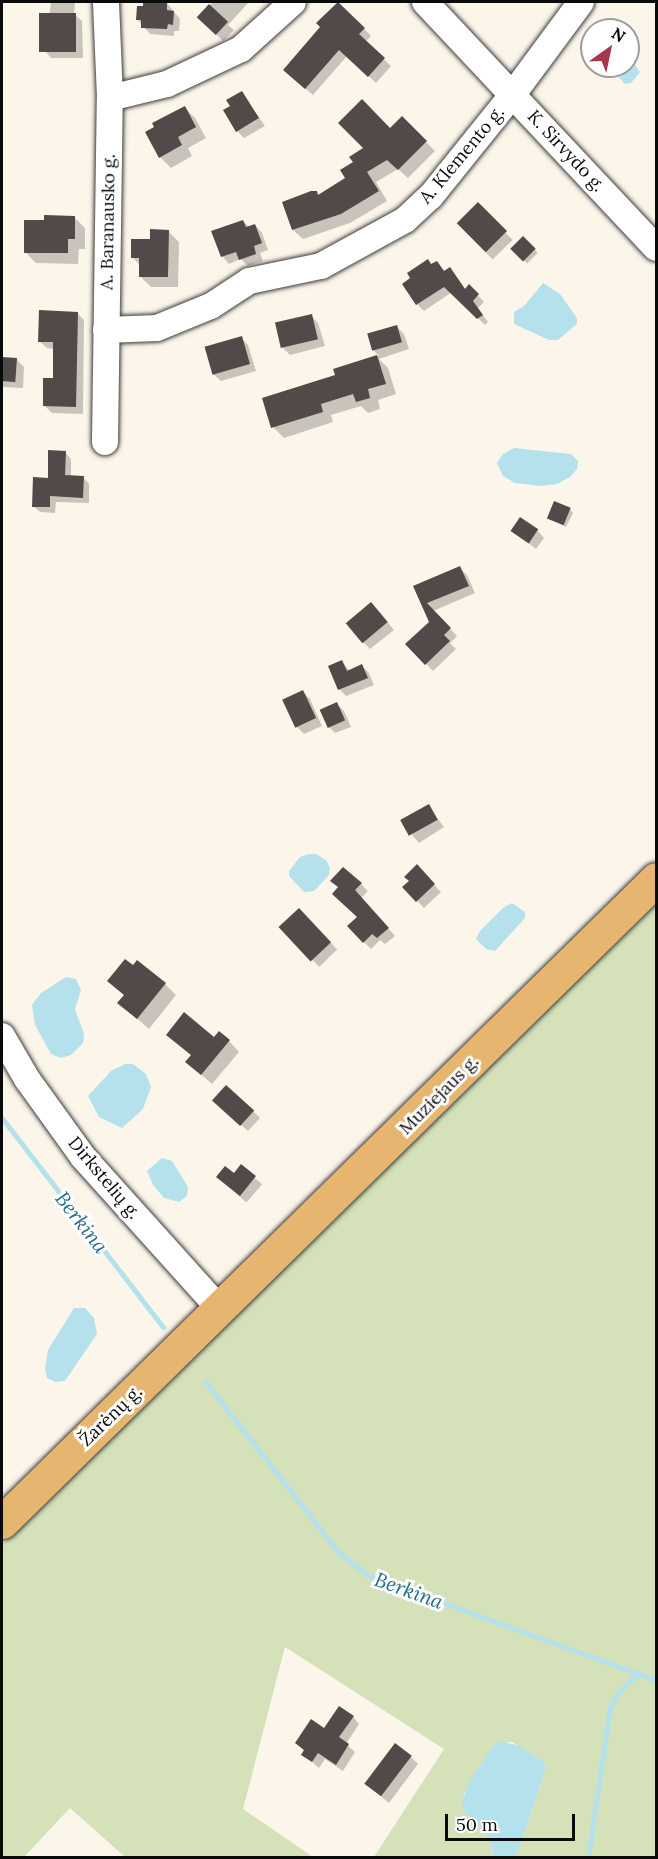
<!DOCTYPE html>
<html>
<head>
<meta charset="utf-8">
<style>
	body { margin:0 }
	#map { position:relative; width:658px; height:1859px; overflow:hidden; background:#fcf6ea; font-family:Lora,serif }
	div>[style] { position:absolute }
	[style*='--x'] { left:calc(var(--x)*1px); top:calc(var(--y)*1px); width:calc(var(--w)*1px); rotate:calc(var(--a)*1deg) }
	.green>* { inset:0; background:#d4e1b9 }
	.water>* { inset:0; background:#b5e1ed }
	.shadow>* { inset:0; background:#0003; transform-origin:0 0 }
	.stream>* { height:5px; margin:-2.5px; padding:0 2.5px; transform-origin:2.5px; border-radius:2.5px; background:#b5e1ed }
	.building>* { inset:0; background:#514a48; transform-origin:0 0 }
	.roads { filter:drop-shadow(0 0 2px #3d3d3d) drop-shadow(0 0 2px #3d3d3d) }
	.minor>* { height:26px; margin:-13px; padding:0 13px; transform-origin:13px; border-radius:13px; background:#fff }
	.major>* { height:33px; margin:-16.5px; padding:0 16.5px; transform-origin:16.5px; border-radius:16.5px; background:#e6b670 }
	span { translate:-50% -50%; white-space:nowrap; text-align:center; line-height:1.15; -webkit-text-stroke:6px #fff; paint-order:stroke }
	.street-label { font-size:18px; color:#0a0a0a }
	.water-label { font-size:20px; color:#256e8a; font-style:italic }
	.frame { position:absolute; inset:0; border:3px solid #0a0a0a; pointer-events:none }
	.north { position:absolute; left:580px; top:18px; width:60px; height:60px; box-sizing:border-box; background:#fff; border:2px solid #9d9d9d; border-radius:50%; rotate:33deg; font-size:16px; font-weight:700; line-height:24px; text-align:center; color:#0a0a0a }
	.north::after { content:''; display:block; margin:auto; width:21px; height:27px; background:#a6364d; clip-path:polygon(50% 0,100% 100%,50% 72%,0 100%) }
	.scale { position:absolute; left:445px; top:1814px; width:130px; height:27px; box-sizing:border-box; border:3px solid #0a0a0a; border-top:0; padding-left:8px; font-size:18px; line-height:21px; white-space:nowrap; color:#0a0a0a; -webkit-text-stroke:4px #fff; paint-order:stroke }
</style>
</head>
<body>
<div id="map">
	<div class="green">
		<div style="clip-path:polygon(656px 897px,656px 1857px,516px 1857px,546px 1769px,543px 1761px,512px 1742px,495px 1744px,464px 1794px,490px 1838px,493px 1857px,374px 1857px,444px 1749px,285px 1647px,243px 1809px,313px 1857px,125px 1857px,70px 1808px,24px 1857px,2px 1858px,2px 1544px)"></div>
	</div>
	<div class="water">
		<div style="clip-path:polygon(628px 55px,640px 72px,631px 83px,625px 84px,608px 66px,628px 66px)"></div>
		<div style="clip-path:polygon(543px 283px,560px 294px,577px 318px,577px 324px,558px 340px,549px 340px,514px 324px,514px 312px,524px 306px)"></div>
		<div style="clip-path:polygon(514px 448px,571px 454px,578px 461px,577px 469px,570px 477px,557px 484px,540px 486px,515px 483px,503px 476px,497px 463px,503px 454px)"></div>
		<div style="clip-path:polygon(309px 854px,316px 854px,326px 860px,330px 868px,329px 875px,314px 891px,304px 892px,289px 876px,289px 871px,300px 857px)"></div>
		<div style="clip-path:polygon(512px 903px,525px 912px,525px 918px,495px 951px,486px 949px,476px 939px,480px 931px,503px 908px)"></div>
		<div style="clip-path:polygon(66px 977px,76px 979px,81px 990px,75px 1009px,84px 1034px,83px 1043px,71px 1055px,61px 1058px,51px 1054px,35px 1025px,32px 1005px,41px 993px)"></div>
		<div style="clip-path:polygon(125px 1064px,133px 1064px,146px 1074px,151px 1087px,143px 1109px,122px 1128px,99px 1117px,88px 1096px,111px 1071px)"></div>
		<div style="clip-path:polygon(162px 1158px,172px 1161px,188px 1187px,187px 1196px,179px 1202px,164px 1198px,153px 1185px,147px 1171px)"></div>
		<div style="clip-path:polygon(74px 1308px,85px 1308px,94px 1318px,97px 1334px,65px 1381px,55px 1382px,47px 1378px,45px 1369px,48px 1350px)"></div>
		<div style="clip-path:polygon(500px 1741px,520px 1746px,543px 1761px,546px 1769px,516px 1857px,493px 1857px,490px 1838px,464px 1811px,462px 1803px,469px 1782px,495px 1744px)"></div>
	</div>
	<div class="shadow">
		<div style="clip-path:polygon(51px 2px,75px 2px,74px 14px,82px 21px,83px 58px,51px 58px,45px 51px)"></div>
		<div style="clip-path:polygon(144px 2px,167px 3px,180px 19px,179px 31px,174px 31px,174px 36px,150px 34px,137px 19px)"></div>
		<div style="clip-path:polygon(213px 2px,249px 2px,228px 25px,234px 30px,223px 41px,199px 17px)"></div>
		<div style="clip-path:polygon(339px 3px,371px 36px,365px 42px,391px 66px,376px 83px,347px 56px,313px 95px,292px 77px,322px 27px,318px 23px)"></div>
		<div style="clip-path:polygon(242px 93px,265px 126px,244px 138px,237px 131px,232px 107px)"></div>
		<div style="clip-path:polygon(184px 107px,195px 118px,206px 138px,188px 148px,192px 156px,171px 168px,160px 157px)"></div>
		<div style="clip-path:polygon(402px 118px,435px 151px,408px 178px,398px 169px,376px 182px,387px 201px,350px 223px,303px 239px,293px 230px,316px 192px,320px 196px,348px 179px,355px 163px)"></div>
		<div style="left:478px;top:204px;width:50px;height:28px;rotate:46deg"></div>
		<div style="clip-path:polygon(74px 217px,85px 228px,85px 249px,79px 249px,78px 264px,36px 263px,25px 252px)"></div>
		<div style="clip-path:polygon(243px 221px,249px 227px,255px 225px,262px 233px,268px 250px,260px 253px,263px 261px,248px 266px,241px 259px,229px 264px,222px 256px)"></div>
		<div style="clip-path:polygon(168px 231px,179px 242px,178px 287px,151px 287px,140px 276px,141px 266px,132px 257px)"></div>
		<div style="left:523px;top:238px;width:21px;height:15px;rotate:45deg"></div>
		<div style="clip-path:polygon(437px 263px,445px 272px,450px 269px,466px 290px,469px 286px,484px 302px,478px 308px,488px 322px,485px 325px,452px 292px,424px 311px,417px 304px,404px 284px)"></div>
		<div style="clip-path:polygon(77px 313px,84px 320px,83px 414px,52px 413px,45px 406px,55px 380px,55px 349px,47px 348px,39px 341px)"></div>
		<div style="clip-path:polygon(311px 316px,318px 323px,325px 346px,290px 355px,283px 348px)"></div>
		<div style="clip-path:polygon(397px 327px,404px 334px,409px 349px,379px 359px,388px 368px,396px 394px,378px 400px,380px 409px,368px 413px,361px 406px,331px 415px,333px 422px,284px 438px,273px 427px,336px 376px,335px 370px,379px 356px,374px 351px)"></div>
		<div style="clip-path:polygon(241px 338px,248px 345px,256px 371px,221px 381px,213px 374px)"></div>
		<div style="clip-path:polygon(2px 359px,17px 360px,24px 367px,23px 388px,2px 387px)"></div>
		<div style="clip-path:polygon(65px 452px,71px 459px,71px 477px,83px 477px,89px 484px,89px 503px,56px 502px,55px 513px,40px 512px,33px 506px)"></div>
		<div style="clip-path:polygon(570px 509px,573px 513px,566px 527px,548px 517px)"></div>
		<div style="clip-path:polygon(537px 530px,544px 538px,536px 549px,513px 531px)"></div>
		<div style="clip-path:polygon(460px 568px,467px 575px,475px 593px,433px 611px,457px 636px,450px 643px,456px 649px,433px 671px,408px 644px,431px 623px,415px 587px)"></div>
		<div style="clip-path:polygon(378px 611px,394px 630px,370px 649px,363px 642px)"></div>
		<div style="clip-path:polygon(342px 662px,350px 671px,362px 666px,369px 673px,374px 685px,346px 696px,339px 689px)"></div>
		<div style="clip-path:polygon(303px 692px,310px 699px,322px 726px,304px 734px,297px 727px)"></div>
		<div style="clip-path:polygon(337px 704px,344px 711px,351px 727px,335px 733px,328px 726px)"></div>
		<div style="clip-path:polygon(428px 806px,444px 827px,419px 843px,412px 835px)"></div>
		<div style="clip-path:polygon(417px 867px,441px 892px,424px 908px,404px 887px,411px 881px)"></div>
		<div style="clip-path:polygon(361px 884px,368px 891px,361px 898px,395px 936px,385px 944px,380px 940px,371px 949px,364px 942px,359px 917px,341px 901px)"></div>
		<div style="left:299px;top:910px;width:55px;height:25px;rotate:46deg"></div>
		<div style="clip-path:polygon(109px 981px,165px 984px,176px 995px,149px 1029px,119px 1003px,125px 996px)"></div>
		<div style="clip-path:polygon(168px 1035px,229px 1041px,239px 1052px,212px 1084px,187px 1062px,192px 1056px)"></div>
		<div style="clip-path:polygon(222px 1108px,253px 1111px,260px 1118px,248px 1131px)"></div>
		<div style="left:241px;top:1166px;width:28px;height:24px;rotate:41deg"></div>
		<div style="clip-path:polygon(353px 1717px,359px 1724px,346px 1744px,355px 1752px,343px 1771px,325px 1759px,319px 1768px,303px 1754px,305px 1751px,297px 1743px)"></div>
		<div style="clip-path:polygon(411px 1757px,418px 1764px,389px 1803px,366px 1784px)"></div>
	</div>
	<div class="stream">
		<div style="--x:2;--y:1118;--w:264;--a:52.4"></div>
		<div style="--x:205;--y:1381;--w:217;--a:52.1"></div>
		<div style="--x:338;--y:1552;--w:37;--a:38"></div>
		<div style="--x:367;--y:1575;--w:307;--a:20"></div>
		<div style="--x:588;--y:1858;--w:152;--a:-81.7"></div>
		<div style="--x:610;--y:1708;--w:16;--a:-63"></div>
		<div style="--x:617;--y:1694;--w:30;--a:-44"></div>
	</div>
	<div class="building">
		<div style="clip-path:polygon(143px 2px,167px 2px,167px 10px,174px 11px,173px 25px,168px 24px,167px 29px,141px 28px,141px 20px,136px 20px,137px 6px,143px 6px)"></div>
		<div style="clip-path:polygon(338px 2px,365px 28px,359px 34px,385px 58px,368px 77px,339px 50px,305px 89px,283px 70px,320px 27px,316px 23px)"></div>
		<div style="left:209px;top:4px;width:26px;height:18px;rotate:43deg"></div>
		<div style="left:39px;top:13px;width:37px;height:39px"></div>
		<div style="clip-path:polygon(242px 91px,259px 118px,236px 132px,223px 110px,230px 106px,226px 100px)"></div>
		<div style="clip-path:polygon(362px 99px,390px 128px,402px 116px,427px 141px,398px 170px,387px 160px,367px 172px,379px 191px,341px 214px,292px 230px,282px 202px,311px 191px,317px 191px,318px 195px,345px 178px,340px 170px,353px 162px,349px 157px,363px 148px,338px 123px)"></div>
		<div style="clip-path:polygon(185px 106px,196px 127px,178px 137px,182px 145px,159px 158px,145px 132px,154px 127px,152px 123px)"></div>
		<div style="left:478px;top:202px;width:41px;height:30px;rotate:45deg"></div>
		<div style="clip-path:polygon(44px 215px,75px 216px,75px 239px,68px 239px,68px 253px,24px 253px,24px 220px,44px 220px)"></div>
		<div style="clip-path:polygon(243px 220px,246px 227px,255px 224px,262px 243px,254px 246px,256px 254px,239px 260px,236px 252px,221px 257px,211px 231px)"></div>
		<div style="clip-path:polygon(150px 229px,169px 230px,168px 277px,139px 277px,139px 258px,131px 258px,131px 239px,150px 239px)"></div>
		<div style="left:523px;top:236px;width:18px;height:18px;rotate:45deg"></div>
		<div style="clip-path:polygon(428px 259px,431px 264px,437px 261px,444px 271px,450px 267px,465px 289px,469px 284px,479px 294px,473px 301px,483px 315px,477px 319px,444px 287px,416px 305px,402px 284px,410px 278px,407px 273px)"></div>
		<div style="clip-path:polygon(39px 310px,78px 312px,76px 407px,43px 406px,43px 378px,53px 378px,53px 342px,38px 342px)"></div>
		<div style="left:312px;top:314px;width:26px;height:38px;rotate:77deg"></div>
		<div style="left:397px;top:325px;width:18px;height:31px;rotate:74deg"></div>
		<div style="left:242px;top:336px;width:29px;height:39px;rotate:74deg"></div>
		<div style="clip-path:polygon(377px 355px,386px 384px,368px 389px,370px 398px,356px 402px,353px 394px,321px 404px,323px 412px,271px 428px,262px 398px,335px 375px,333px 369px)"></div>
		<div style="left:2px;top:357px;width:15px;height:24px;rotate:4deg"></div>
		<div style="clip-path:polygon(48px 450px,66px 451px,65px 475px,84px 476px,83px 498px,50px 496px,50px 507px,32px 507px,33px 477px,48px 478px)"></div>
		<div style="left:554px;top:501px;width:18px;height:19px;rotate:22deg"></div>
		<div style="left:520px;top:517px;width:22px;height:17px;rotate:34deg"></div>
		<div style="clip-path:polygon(460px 566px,469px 586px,427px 603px,451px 628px,444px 635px,450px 641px,425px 665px,405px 644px,429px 622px,413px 586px)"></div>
		<div style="left:371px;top:602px;width:26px;height:33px;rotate:50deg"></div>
		<div style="clip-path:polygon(342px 660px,347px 671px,362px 664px,368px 678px,338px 690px,328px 666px)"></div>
		<div style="left:303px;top:690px;width:31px;height:23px;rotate:65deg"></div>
		<div style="left:337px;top:702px;width:20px;height:19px;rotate:66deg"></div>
		<div style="left:429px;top:804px;width:18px;height:33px;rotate:61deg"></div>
		<div style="clip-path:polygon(417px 864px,435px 884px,416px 902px,402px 887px,409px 881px,404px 877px)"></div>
		<div style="clip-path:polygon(343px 867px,362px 883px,355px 890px,389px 928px,377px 938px,372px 934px,363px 943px,347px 926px,357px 917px,332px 894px,338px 887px,330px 881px)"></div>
		<div style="left:299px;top:908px;width:47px;height:28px;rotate:47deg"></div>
		<div style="clip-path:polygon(125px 959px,133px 965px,137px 960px,166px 983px,137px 1019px,117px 1003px,124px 995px,107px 981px)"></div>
		<div style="clip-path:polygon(184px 1012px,214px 1037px,219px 1031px,230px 1040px,201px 1075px,185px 1062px,191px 1055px,166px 1035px)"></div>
		<div style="left:226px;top:1085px;width:38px;height:21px;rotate:42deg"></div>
		<div style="clip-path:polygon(241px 1164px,256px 1176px,240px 1196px,216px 1177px,225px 1166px,234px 1173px)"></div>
		<div style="clip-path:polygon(339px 1706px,354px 1716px,339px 1737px,349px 1744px,336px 1765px,318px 1753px,312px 1762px,301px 1755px,304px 1750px,295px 1743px,311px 1719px,324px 1728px)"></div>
		<div style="left:395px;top:1743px;width:21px;height:51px;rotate:37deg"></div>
	</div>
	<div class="roads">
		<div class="minor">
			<div style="--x:425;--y:2;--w:337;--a:46.8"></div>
			<div style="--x:110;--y:98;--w:59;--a:-13.8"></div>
			<div style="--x:167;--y:84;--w:82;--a:-25.3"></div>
			<div style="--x:241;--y:49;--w:70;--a:-42.1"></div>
			<div style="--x:106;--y:330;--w:51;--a:-2.2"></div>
			<div style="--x:157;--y:328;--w:58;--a:-22.2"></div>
			<div style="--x:211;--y:306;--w:45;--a:-33.3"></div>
			<div style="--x:249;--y:281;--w:74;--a:-11.8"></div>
			<div style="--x:321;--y:266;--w:96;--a:-28.7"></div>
			<div style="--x:405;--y:220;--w:35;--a:-43"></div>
			<div style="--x:431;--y:196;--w:131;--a:-51.2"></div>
			<div style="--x:513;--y:94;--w:114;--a:-53.5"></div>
			<div style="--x:105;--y:442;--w:344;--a:-89.2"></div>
			<div style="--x:110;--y:98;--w:96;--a:-92.4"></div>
			<div style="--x:2;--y:1036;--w:50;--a:59.8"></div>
			<div style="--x:27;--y:1079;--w:96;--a:54.3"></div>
			<div style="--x:83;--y:1157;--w:206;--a:48"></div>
		</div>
		<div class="major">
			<div style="--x:2;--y:1522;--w:917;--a:-44.51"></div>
		</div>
	</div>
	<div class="street-label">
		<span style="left:566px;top:151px;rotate:47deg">K. Sirvydo g.</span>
		<span style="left:462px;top:155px;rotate:-50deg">A. Klemento g.</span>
		<span style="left:108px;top:222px;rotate:-89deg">A. Baranausko g.</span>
		<span style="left:439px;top:1095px;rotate:-45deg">Muziejaus g.</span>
		<span style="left:104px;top:1178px;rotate:50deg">Dirkstelių g.</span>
		<span style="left:111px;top:1416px;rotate:-44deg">Žarėnų g.</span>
	</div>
	<div class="water-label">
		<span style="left:82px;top:1222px;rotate:52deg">Berkina</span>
		<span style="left:409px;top:1590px;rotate:20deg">Berkina</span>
	</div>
	<div class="frame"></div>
	<div class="north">N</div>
	<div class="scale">50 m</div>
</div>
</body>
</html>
